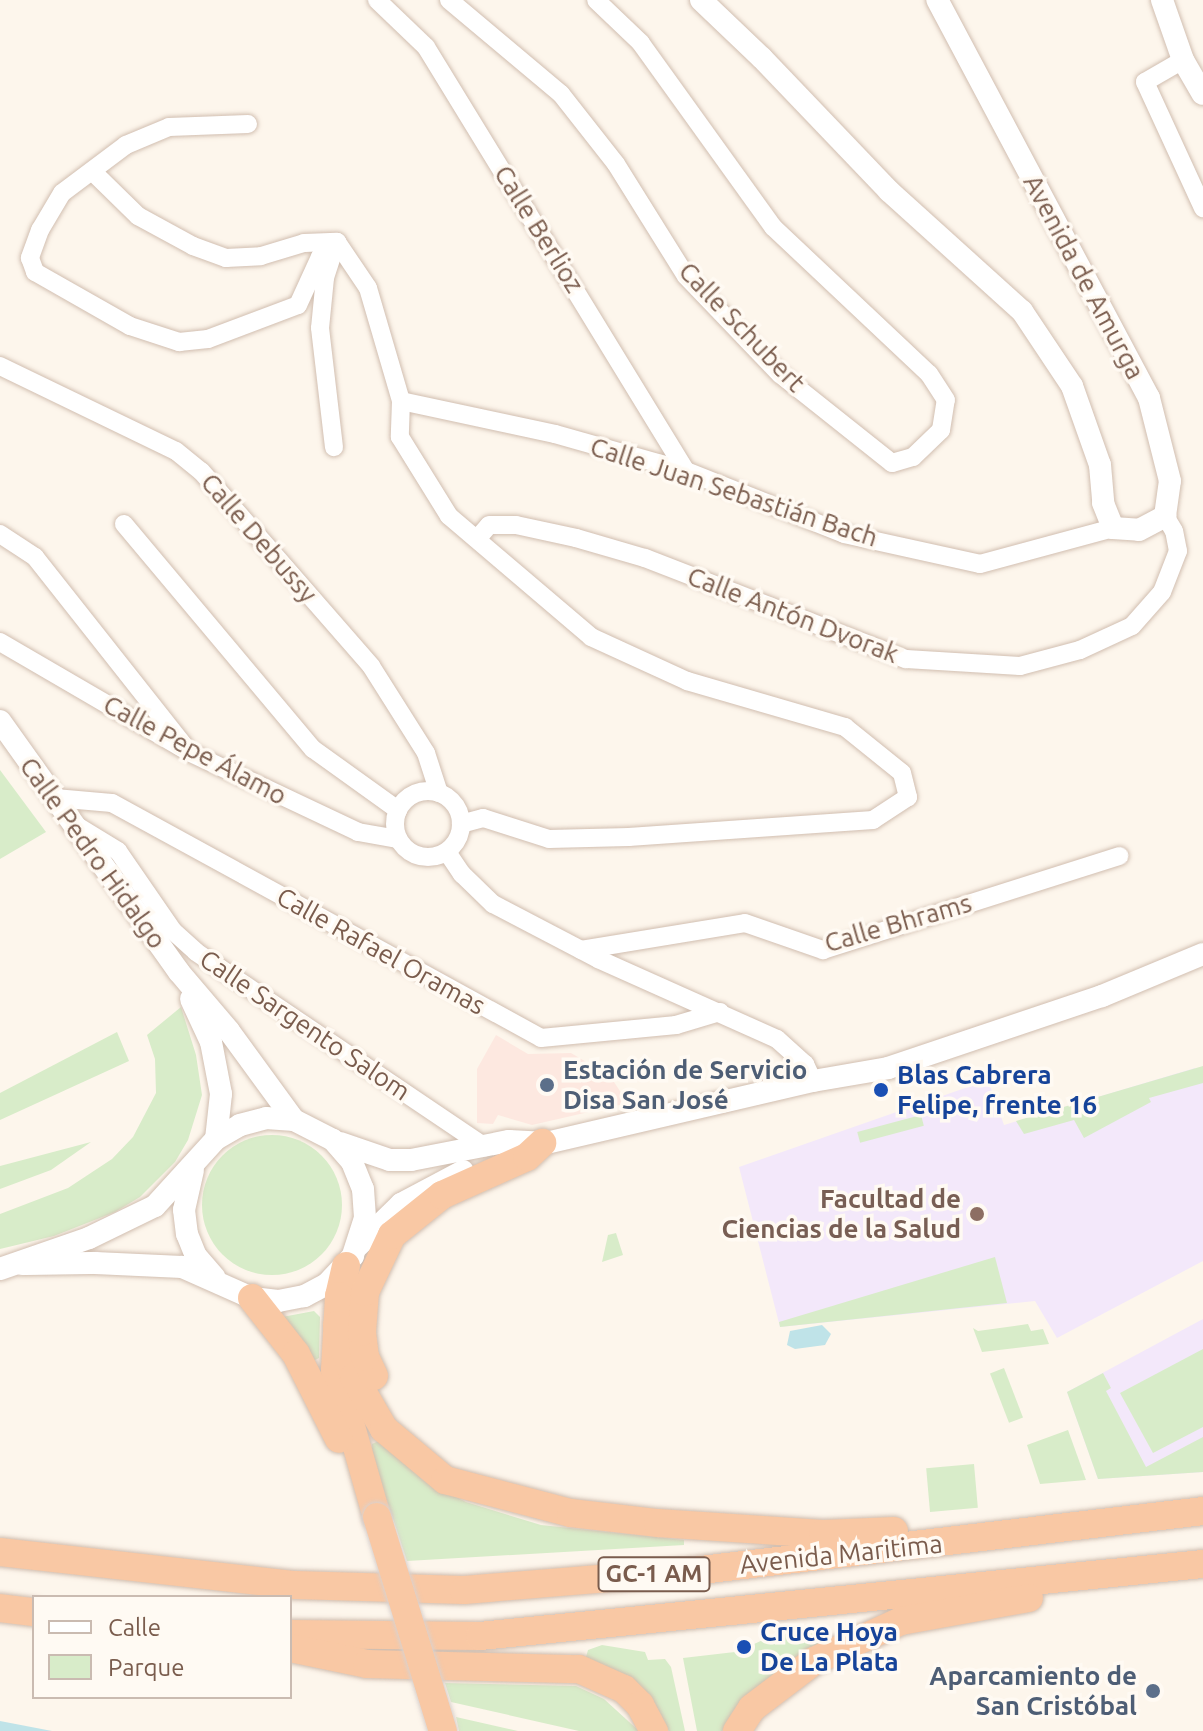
<!DOCTYPE html>
<html>
<head>
<meta charset="utf-8">
<style>
	body { margin:0 }
	#map { position:relative; width:1203px; height:1731px; overflow:hidden; background:#fdf6ec; font-family:Ubuntu,sans-serif }
	div>[style] { position:absolute }
	[style*='--x'] { left:calc(var(--x)*1px); top:calc(var(--y)*1px); width:calc(var(--w)*1px); rotate:calc(var(--a)*1deg) }
	.commercial>* { inset:0; background:#fde8e0 }
	.education>* { inset:0; background:#f3e8fa }
	.green>* { inset:0; background:#d8ecc9; transform-origin:0 0 }
	.round { border-radius:50% }
	.water>* { inset:0; background:#bfe3e8 }
	.roads { filter:drop-shadow(0 0 2px #d1beb0) drop-shadow(0 0 2px #d1beb0) }
	.minor>* { height:18px; margin:-9px; padding:0 9px; transform-origin:9px; border-radius:9px; background:#fff }
	.minor>.ring { margin:-9px; padding:0; box-sizing:content-box; background:none; border:18px solid #fff; border-radius:50% }
	.tertiary>* { height:22px; margin:-11px; padding:0 11px; transform-origin:11px; border-radius:11px; background:#fff }
	.trunk>* { height:28px; margin:-14px; padding:0 14px; transform-origin:14px; border-radius:14px; background:#f9c8a4 }
	.bridges { filter:drop-shadow(0 0 2px #dad1cd) drop-shadow(0 0 2px #dad1cd) }
	.trunk-bridge>* { height:28px; margin:-14px; padding:0 14px; transform-origin:14px; border-radius:14px; background:#f9c8a4 }
	.dots>* { width:22px; height:22px; translate:-50% -50%; box-sizing:border-box; border:4px solid #fffaf3; border-radius:50% }
	span { translate:-50% -50%; white-space:nowrap; text-align:center; line-height:1.15; -webkit-text-stroke:7px #fffaf3; paint-order:stroke }
	.shield-label span { padding:2px 6px; background:#fffaf3; border:2px solid; border-radius:6px; -webkit-text-stroke-width:0 }
	.shield-label { font-size:24px; color:#7a5c4d; font-weight:700 }
	.street-label { font-size:26px; color:#7a5c4d }
	.service-label { font-size:26px; color:#4e5e75; font-weight:700 }
	.left { translate:0 -50%; text-align:left }
	.right { translate:-100% -50%; text-align:right }
	.transit-label { font-size:26px; color:#164399; font-weight:700 }
	.education-label { font-size:26px; color:#785e54; font-weight:700 }
	.legend { position:absolute; left:32px; top:1595px; width:260px; height:104px; box-sizing:border-box; background:#fffaf3; border:2px solid #cabbb1; margin:0; padding:10px 14px; list-style:none; font-size:24px; color:#7a5c4d }
	.legend li { display:flex; align-items:center; gap:16px; height:40px }
	.legend b { width:40px; border:2px solid #cabbb1 }
</style>
</head>
<body>
<div id="map">
	<div class="commercial">
		<div style="clip-path:polygon(496px 1035px,528px 1054px,571px 1053px,610px 1076px,628px 1103px,532px 1125px,498px 1115px,493px 1124px,477px 1123px,477px 1069px)"></div>
	</div>
	<div class="education">
		<div style="clip-path:polygon(1195px 1068px,1203px 1083px,1203px 1261px,1057px 1338px,1035px 1301px,780px 1327px,739px 1167px,988px 1080px,1004px 1125px)"></div>
		<div style="clip-path:polygon(1203px 1319px,1203px 1472px,1098px 1479px,1067px 1392px)"></div>
	</div>
	<div class="green">
		<div style="clip-path:polygon(0 770px,46px 832px,0 859px)"></div>
		<div style="clip-path:polygon(181px 1007px,196px 1055px,202px 1095px,188px 1140px,175px 1162px,140px 1197px,115px 1212px,54px 1236px,0 1249px,0 1214px,68px 1188px,112px 1159px,133px 1137px,156px 1093px,155px 1059px,147px 1035px)"></div>
		<div style="clip-path:polygon(117px 1032px,129px 1061px,0 1120px,0 1093px)"></div>
		<div style="clip-path:polygon(1203px 1066px,1203px 1083px,1149px 1098px,1151px 1102px,1084px 1138px,1074px 1120px,1024px 1134px,1016px 1121px)"></div>
		<div style="left:921px;top:1115px;width:11px;height:66px;rotate:75deg"></div>
		<div class="round" style="left:202px;top:1135px;width:140px;height:140px"></div>
		<div style="clip-path:polygon(91px 1142px,51px 1170px,0 1189px,0 1166px)"></div>
		<div style="clip-path:polygon(616px 1233px,623px 1255px,602px 1262px,608px 1235px)"></div>
		<div style="clip-path:polygon(995px 1257px,1007px 1303px,780px 1327px,779px 1322px)"></div>
		<div style="clip-path:polygon(314px 1311px,320px 1317px,319px 1358px,313px 1361px,282px 1317px)"></div>
		<div style="clip-path:polygon(1028px 1324px,1031px 1331px,1043px 1329px,1049px 1344px,982px 1352px,973px 1328px,978px 1331px)"></div>
		<div style="clip-path:polygon(1203px 1349px,1203px 1427px,1153px 1453px,1120px 1393px)"></div>
		<div style="left:1004px;top:1368px;width:53px;height:15px;rotate:69deg"></div>
		<div style="clip-path:polygon(1103px 1373px,1111px 1388px,1106px 1391px,1146px 1467px,1203px 1437px,1203px 1472px,1098px 1479px,1067px 1392px)"></div>
		<div style="clip-path:polygon(1068px 1430px,1086px 1480px,1040px 1484px,1027px 1445px)"></div>
		<div style="clip-path:polygon(381px 1440px,423px 1480px,466px 1502px,541px 1525px,684px 1540px,684px 1545px,407px 1561px,372px 1455px,372px 1444px)"></div>
		<div style="left:974px;top:1464px;width:44px;height:48px;rotate:85deg"></div>
		<div style="clip-path:polygon(818px 1626px,823px 1636px,822px 1641px,762px 1683px,722px 1731px,697px 1731px,683px 1658px,752px 1650px,754px 1644px,787px 1629px)"></div>
		<div style="clip-path:polygon(602px 1645px,645px 1652px,648px 1660px,665px 1659px,671px 1667px,685px 1731px,669px 1731px,657px 1708px,586px 1657px,588px 1650px)"></div>
		<div style="clip-path:polygon(445px 1683px,576px 1686px,604px 1699px,639px 1731px,579px 1731px,451px 1702px)"></div>
		<div style="clip-path:polygon(456px 1717px,518px 1731px,459px 1731px)"></div>
	</div>
	<div class="water">
		<div style="clip-path:polygon(822px 1325px,831px 1334px,825px 1345px,795px 1349px,787px 1345px,790px 1331px)"></div>
		<div style="clip-path:polygon(0 1721px,52px 1731px,0 1731px)"></div>
	</div>
	<div class="roads">
		<div class="minor">
			<div style="--x:377;--y:0;--w:68;--a:43.8"></div>
			<div style="--x:426;--y:47;--w:497;--a:58.5"></div>
			<div style="--x:449;--y:0;--w:146;--a:40"></div>
			<div style="--x:561;--y:94;--w:89;--a:51.8"></div>
			<div style="--x:616;--y:164;--w:132;--a:58"></div>
			<div style="--x:686;--y:276;--w:136;--a:46.2"></div>
			<div style="--x:780;--y:374;--w:143;--a:38.5"></div>
			<div style="--x:892;--y:463;--w:22;--a:-16"></div>
			<div style="--x:913;--y:457;--w:39;--a:-44"></div>
			<div style="--x:941;--y:430;--w:30;--a:-81"></div>
			<div style="--x:946;--y:400;--w:31;--a:-123"></div>
			<div style="--x:929;--y:374;--w:214;--a:-136.7"></div>
			<div style="--x:773;--y:227;--w:226;--a:-125.7"></div>
			<div style="--x:641;--y:43;--w:62;--a:-136.3"></div>
			<div style="--x:1183;--y:60;--w:44;--a:149.9"></div>
			<div style="--x:1145;--y:82;--w:139;--a:65.3"></div>
			<div style="--x:248;--y:124;--w:79;--a:177.8"></div>
			<div style="--x:169;--y:127;--w:47;--a:157.3"></div>
			<div style="--x:126;--y:145;--w:80;--a:143.1"></div>
			<div style="--x:62;--y:193;--w:43;--a:120.7"></div>
			<div style="--x:40;--y:230;--w:30;--a:110"></div>
			<div style="--x:30;--y:258;--w:15;--a:70"></div>
			<div style="--x:35;--y:272;--w:109;--a:29.6"></div>
			<div style="--x:130;--y:326;--w:52;--a:18.1"></div>
			<div style="--x:179;--y:342;--w:29;--a:-6"></div>
			<div style="--x:208;--y:339;--w:96;--a:-20.7"></div>
			<div style="--x:298;--y:305;--w:53;--a:-65.4"></div>
			<div style="--x:320;--y:257;--w:23;--a:-41"></div>
			<div style="--x:92;--y:171;--w:64;--a:44.4"></div>
			<div style="--x:138;--y:216;--w:63;--a:28.6"></div>
			<div style="--x:193;--y:246;--w:35;--a:20"></div>
			<div style="--x:226;--y:258;--w:35;--a:-3"></div>
			<div style="--x:261;--y:256;--w:45;--a:-16.8"></div>
			<div style="--x:304;--y:243;--w:33;--a:-2"></div>
			<div style="--x:337;--y:242;--w:55;--a:56"></div>
			<div style="--x:368;--y:288;--w:118;--a:73.7"></div>
			<div style="--x:401;--y:401;--w:36;--a:92"></div>
			<div style="--x:400;--y:437;--w:93;--a:58.2"></div>
			<div style="--x:449;--y:516;--w:187;--a:40.4"></div>
			<div style="--x:591;--y:637;--w:106;--a:24.6"></div>
			<div style="--x:687;--y:681;--w:165;--a:16.2"></div>
			<div style="--x:845;--y:727;--w:73;--a:38.9"></div>
			<div style="--x:902;--y:773;--w:25;--a:76"></div>
			<div style="--x:908;--y:797;--w:42;--a:146.7"></div>
			<div style="--x:873;--y:820;--w:245;--a:176"></div>
			<div style="--x:629;--y:837;--w:80;--a:178.6"></div>
			<div style="--x:549;--y:839;--w:69;--a:-162.3"></div>
			<div style="--x:483;--y:818;--w:23;--a:165"></div>
			<div style="--x:332;--y:256;--w:23;--a:108"></div>
			<div style="--x:325;--y:278;--w:50;--a:95.7"></div>
			<div style="--x:320;--y:328;--w:120;--a:83.3"></div>
			<div style="--x:0;--y:366;--w:195;--a:25.8"></div>
			<div style="--x:176;--y:451;--w:32;--a:39"></div>
			<div style="--x:201;--y:471;--w:259;--a:48.9"></div>
			<div style="--x:371;--y:666;--w:103;--a:57.7"></div>
			<div style="--x:426;--y:753;--w:42;--a:72"></div>
			<div style="--x:401;--y:401;--w:157;--a:12.1"></div>
			<div style="--x:555;--y:434;--w:136;--a:15.8"></div>
			<div style="--x:686;--y:471;--w:170;--a:21.7"></div>
			<div style="--x:844;--y:534;--w:139;--a:12.4"></div>
			<div style="--x:980;--y:564;--w:138;--a:-15.1"></div>
			<div style="--x:124;--y:524;--w:294;--a:50"></div>
			<div style="--x:313;--y:749;--w:105;--a:35.7"></div>
			<div style="--x:0;--y:534;--w:42;--a:33.3"></div>
			<div style="--x:35;--y:557;--w:242;--a:51.7"></div>
			<div style="--x:477;--y:539;--w:18;--a:-49"></div>
			<div style="--x:489;--y:525;--w:27;--a:0"></div>
			<div style="--x:516;--y:525;--w:61;--a:12.2"></div>
			<div style="--x:576;--y:538;--w:72;--a:16.2"></div>
			<div style="--x:645;--y:558;--w:280;--a:21.2"></div>
			<div style="--x:906;--y:659;--w:114;--a:3.5"></div>
			<div style="--x:1020;--y:666;--w:62;--a:-14.9"></div>
			<div style="--x:1080;--y:650;--w:57;--a:-24.8"></div>
			<div style="--x:1132;--y:626;--w:45;--a:-48.6"></div>
			<div style="--x:1162;--y:592;--w:44;--a:-68.7"></div>
			<div style="--x:1178;--y:551;--w:20;--a:-101"></div>
			<div style="--x:1174;--y:531;--w:17;--a:-121"></div>
			<div style="--x:0;--y:642;--w:219;--a:30.2"></div>
			<div style="--x:189;--y:752;--w:187;--a:25.3"></div>
			<div style="--x:358;--y:832;--w:41;--a:9.9"></div>
			<div class="ring" style="left:395px;top:791px;width:48px;height:48px"></div>
			<div style="--x:55;--y:798;--w:57;--a:5"></div>
			<div style="--x:112;--y:803;--w:489;--a:28.7"></div>
			<div style="--x:541;--y:1038;--w:136;--a:-5.5"></div>
			<div style="--x:676;--y:1025;--w:46;--a:-16.5"></div>
			<div style="--x:77;--y:826;--w:48;--a:31.4"></div>
			<div style="--x:118;--y:851;--w:97;--a:55.5"></div>
			<div style="--x:173;--y:931;--w:31;--a:42"></div>
			<div style="--x:196;--y:952;--w:349;--a:34"></div>
			<div style="--x:447;--y:852;--w:27;--a:56"></div>
			<div style="--x:462;--y:874;--w:43;--a:44.1"></div>
			<div style="--x:493;--y:904;--w:119;--a:27.6"></div>
			<div style="--x:598;--y:959;--w:196;--a:24.1"></div>
			<div style="--x:777;--y:1039;--w:38;--a:42"></div>
			<div style="--x:805;--y:1064;--w:19;--a:65"></div>
			<div style="--x:581;--y:950;--w:166;--a:-9.3"></div>
			<div style="--x:745;--y:923;--w:83;--a:19.1"></div>
			<div style="--x:823;--y:950;--w:311;--a:-17.6"></div>
		</div>
		<div class="tertiary">
			<div style="--x:701;--y:0;--w:84;--a:43.6"></div>
			<div style="--x:762;--y:58;--w:184;--a:46.3"></div>
			<div style="--x:889;--y:191;--w:179;--a:42.1"></div>
			<div style="--x:1022;--y:311;--w:90;--a:56.3"></div>
			<div style="--x:1072;--y:386;--w:84;--a:70.5"></div>
			<div style="--x:1100;--y:465;--w:38;--a:85"></div>
			<div style="--x:1103;--y:503;--w:27;--a:68"></div>
			<div style="--x:1113;--y:528;--w:26;--a:4"></div>
			<div style="--x:1139;--y:530;--w:30;--a:-28"></div>
			<div style="--x:1165;--y:516;--w:35;--a:-82"></div>
			<div style="--x:1170;--y:481;--w:86;--a:-104.2"></div>
			<div style="--x:1149;--y:398;--w:451;--a:-118"></div>
			<div style="--x:1162;--y:0;--w:64;--a:70.7"></div>
			<div style="--x:1183;--y:60;--w:39;--a:60"></div>
			<div style="--x:0;--y:721;--w:308;--a:54.5"></div>
			<div style="--x:179;--y:972;--w:77;--a:49.7"></div>
			<div style="--x:229;--y:1031;--w:110;--a:53.9"></div>
			<div style="--x:191;--y:999;--w:47;--a:65.1"></div>
			<div style="--x:211;--y:1042;--w:53;--a:79.1"></div>
			<div style="--x:221;--y:1094;--w:45;--a:96.3"></div>
			<div style="--x:340;--y:1143;--w:53;--a:18.8"></div>
			<div style="--x:390;--y:1160;--w:21;--a:0"></div>
			<div style="--x:411;--y:1160;--w:100;--a:-11"></div>
			<div style="--x:509;--y:1141;--w:33;--a:3"></div>
			<div style="--x:529;--y:1147;--w:292;--a:-13.1"></div>
			<div style="--x:813;--y:1081;--w:76;--a:-9.8"></div>
			<div style="--x:888;--y:1068;--w:226;--a:-18.6"></div>
			<div style="--x:1102;--y:996;--w:109;--a:-22.6"></div>
			<div style="--x:193;--y:1170;--w:41;--a:102.7"></div>
			<div style="--x:184;--y:1210;--w:24;--a:83"></div>
			<div style="--x:187;--y:1234;--w:24;--a:68"></div>
			<div style="--x:196;--y:1256;--w:28;--a:49"></div>
			<div style="--x:358;--y:1246;--w:60;--a:-44.3"></div>
			<div style="--x:401;--y:1204;--w:70;--a:-28"></div>
			<div style="--x:0;--y:1269;--w:94;--a:-19.2"></div>
			<div style="--x:89;--y:1238;--w:73;--a:-25.9"></div>
			<div style="--x:155;--y:1206;--w:91;--a:-47.7"></div>
			<div style="--x:216;--y:1139;--w:28;--a:-30"></div>
			<div style="--x:240;--y:1125;--w:27;--a:-15"></div>
			<div style="--x:266;--y:1118;--w:28;--a:4"></div>
			<div style="--x:294;--y:1120;--w:44;--a:27.1"></div>
			<div style="--x:333;--y:1140;--w:29;--a:49"></div>
			<div style="--x:352;--y:1162;--w:29;--a:68"></div>
			<div style="--x:363;--y:1189;--w:29;--a:86"></div>
			<div style="--x:365;--y:1218;--w:40;--a:108"></div>
			<div style="--x:353;--y:1256;--w:38;--a:133"></div>
			<div style="--x:327;--y:1284;--w:26;--a:152"></div>
			<div style="--x:304;--y:1296;--w:26;--a:169"></div>
			<div style="--x:278;--y:1301;--w:26;--a:-173"></div>
			<div style="--x:252;--y:1298;--w:77;--a:-156.1"></div>
			<div style="--x:182;--y:1267;--w:87;--a:-177.4"></div>
			<div style="--x:95;--y:1263;--w:73;--a:179.2"></div>
		</div>
		<div class="trunk">
			<div style="--x:346;--y:1266;--w:31;--a:103"></div>
			<div style="--x:339;--y:1296;--w:74;--a:93.1"></div>
			<div style="--x:335;--y:1370;--w:153;--a:74.1"></div>
			<div style="--x:252;--y:1298;--w:71;--a:51.8"></div>
			<div style="--x:296;--y:1354;--w:95;--a:63.2"></div>
			<div style="--x:337;--y:1325;--w:55;--a:71.9"></div>
			<div style="--x:354;--y:1377;--w:60;--a:60"></div>
			<div style="--x:384;--y:1429;--w:80;--a:39.9"></div>
			<div style="--x:445;--y:1480;--w:130;--a:14.7"></div>
			<div style="--x:571;--y:1513;--w:88;--a:6.6"></div>
			<div style="--x:658;--y:1523;--w:165;--a:3.8"></div>
			<div style="--x:823;--y:1534;--w:71;--a:-2.4"></div>
			<div style="--x:374;--y:1376;--w:21;--a:-115"></div>
			<div style="--x:365;--y:1357;--w:25;--a:-97"></div>
			<div style="--x:362;--y:1332;--w:40;--a:-85.7"></div>
			<div style="--x:365;--y:1292;--w:63;--a:-64.7"></div>
			<div style="--x:392;--y:1235;--w:64;--a:-38.7"></div>
			<div style="--x:442;--y:1195;--w:93;--a:-24.1"></div>
			<div style="--x:527;--y:1157;--w:21;--a:-43"></div>
			<div style="--x:0;--y:1552;--w:297;--a:6.4"></div>
			<div style="--x:295;--y:1585;--w:169;--a:1.7"></div>
			<div style="--x:464;--y:1590;--w:221;--a:-4.7"></div>
			<div style="--x:684;--y:1572;--w:523;--a:-6.7"></div>
			<div style="--x:0;--y:1608;--w:34;--a:7"></div>
			<div style="--x:290;--y:1634;--w:190;--a:0.6"></div>
			<div style="--x:480;--y:1636;--w:727;--a:-5.69"></div>
			<div style="--x:290;--y:1648;--w:79;--a:11.7"></div>
			<div style="--x:367;--y:1664;--w:212;--a:1.4"></div>
			<div style="--x:579;--y:1669;--w:49;--a:24"></div>
			<div style="--x:624;--y:1689;--w:23;--a:45"></div>
			<div style="--x:640;--y:1705;--w:30;--a:62"></div>
			<div style="--x:737;--y:1731;--w:27;--a:-57"></div>
			<div style="--x:752;--y:1708;--w:78;--a:-37.2"></div>
			<div style="--x:814;--y:1661;--w:96;--a:-24.7"></div>
			<div style="--x:901;--y:1621;--w:130;--a:-10.2"></div>
		</div>
	</div>
	<div class="bridges">
		<div class="trunk-bridge">
			<div style="--x:377;--y:1517;--w:224;--a:72.9"></div>
		</div>
	</div>
	<div class="dots">
		<div style="left:547px;top:1085px;background:#5c6f8a"></div>
		<div style="left:881px;top:1090px;background:#1a4fb4"></div>
		<div style="left:977px;top:1214px;background:#8d6e63"></div>
		<div style="left:744px;top:1647px;background:#1a4fb4"></div>
		<div style="left:1153px;top:1691px;background:#5c6f8a"></div>
	</div>
	<div class="shield-label">
		<span style="left:654px;top:1574px">GC-1 AM</span>
	</div>
	<div class="street-label">
		<span style="left:539px;top:229px;rotate:58deg">Calle Berlioz</span>
		<span style="left:1084px;top:277px;rotate:62deg">Avenida de Amurga</span>
		<span style="left:742px;top:327px;rotate:46deg">Calle Schubert</span>
		<span style="left:734px;top:492px;rotate:18deg">Calle Juan Sebastián Bach</span>
		<span style="left:259px;top:538px;rotate:49deg">Calle Debussy</span>
		<span style="left:793px;top:615px;rotate:21deg">Calle Antón Dvorak</span>
		<span style="left:195px;top:750px;rotate:28deg">Calle Pepe Álamo</span>
		<span style="left:93px;top:853px;rotate:54deg">Calle Pedro Hidalgo</span>
		<span style="left:898px;top:923px;rotate:-16deg">Calle Bhrams</span>
		<span style="left:381px;top:951px;rotate:29deg">Calle Rafael Oramas</span>
		<span style="left:305px;top:1025px;rotate:34deg">Calle Sargento Salom</span>
		<span style="left:841px;top:1554px;rotate:-6deg">Avenida Maritima</span>
	</div>
	<div class="service-label">
		<span class="left" style="left:563px;top:1085px">Estación de Servicio<br>Disa San José</span>
		<span class="right" style="left:1137px;top:1691px">Aparcamiento de<br>San Cristóbal</span>
	</div>
	<div class="transit-label">
		<span class="left" style="left:897px;top:1090px">Blas Cabrera<br>Felipe, frente 16</span>
		<span class="left" style="left:760px;top:1647px">Cruce Hoya<br>De La Plata</span>
	</div>
	<div class="education-label">
		<span class="right" style="left:961px;top:1214px">Facultad de<br>Ciencias de la Salud</span>
	</div>
	<ul class="legend">
	<li><b style="height:10px;background:#fff"></b>Calle</li>
	<li><b style="height:22px;background:#d8ecc9"></b>Parque</li>
	</ul>
</div>
</body>
</html>
